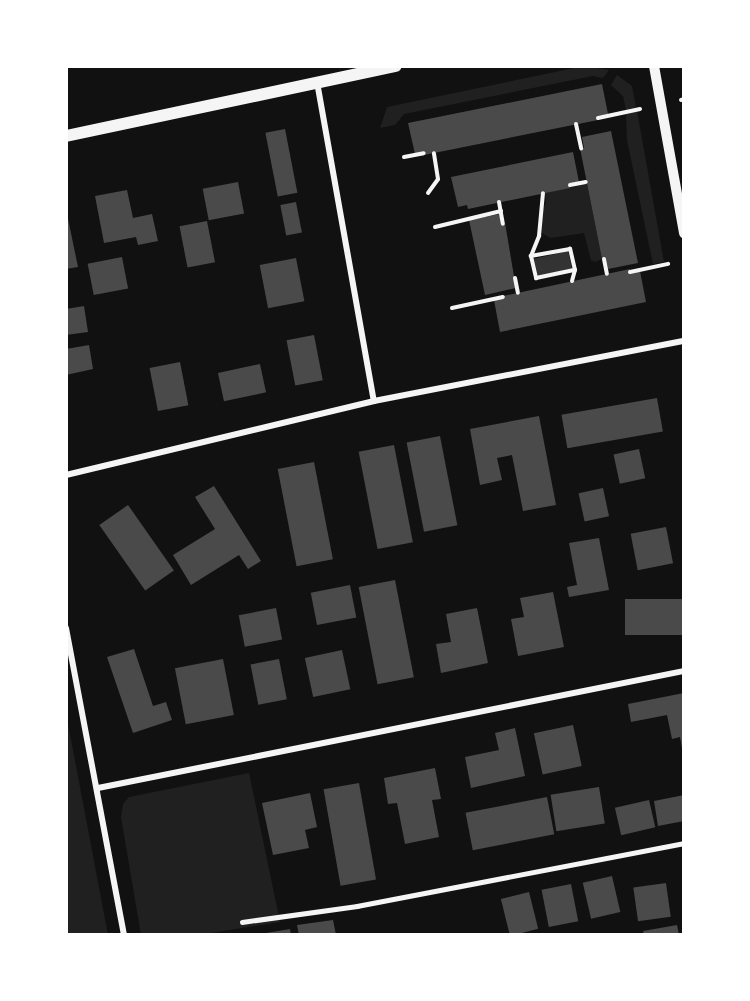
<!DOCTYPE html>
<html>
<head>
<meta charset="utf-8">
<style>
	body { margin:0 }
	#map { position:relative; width:750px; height:1001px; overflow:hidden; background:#111; font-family:"Playfair Display",serif }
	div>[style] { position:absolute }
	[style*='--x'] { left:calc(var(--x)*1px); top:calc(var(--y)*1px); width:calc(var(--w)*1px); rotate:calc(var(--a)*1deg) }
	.green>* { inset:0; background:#202020 }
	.water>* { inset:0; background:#333; transform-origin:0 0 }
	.building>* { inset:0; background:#4a4a4a; transform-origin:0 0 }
	.path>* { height:4px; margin:-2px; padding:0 2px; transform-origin:2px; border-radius:2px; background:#f5f5f5 }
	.service>* { height:4.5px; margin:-2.25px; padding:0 2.25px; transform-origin:2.25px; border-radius:2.25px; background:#f5f5f5 }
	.minor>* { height:6px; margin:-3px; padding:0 3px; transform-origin:3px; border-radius:3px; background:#f5f5f5 }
	.tertiary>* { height:10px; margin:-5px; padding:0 5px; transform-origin:5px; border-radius:5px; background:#f5f5f5 }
	.secondary>* { height:12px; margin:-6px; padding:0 6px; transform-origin:6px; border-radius:6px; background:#f5f5f5 }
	span { translate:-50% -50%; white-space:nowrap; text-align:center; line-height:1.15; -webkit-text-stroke:6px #fff; paint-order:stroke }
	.frame { position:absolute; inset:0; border:68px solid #fff; pointer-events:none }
</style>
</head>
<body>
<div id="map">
	<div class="green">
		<div style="clip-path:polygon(584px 66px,609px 70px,603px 78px,593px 76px,404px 114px,395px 125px,380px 128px,387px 107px)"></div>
		<div style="clip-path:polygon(617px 75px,632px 86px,636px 107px,626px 110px,623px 96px,611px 85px)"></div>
		<div style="clip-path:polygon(637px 111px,664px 262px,653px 264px,627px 140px,626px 114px)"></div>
		<div style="clip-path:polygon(587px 184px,602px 259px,595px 262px,591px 260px,584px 233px,550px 238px,542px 233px,539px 219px,546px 202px,545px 193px)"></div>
		<div style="clip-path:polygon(66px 713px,108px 935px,66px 935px)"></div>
		<div style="clip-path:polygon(249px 773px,280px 922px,199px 935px,141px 935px,121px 817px,123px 804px,129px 797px)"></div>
	</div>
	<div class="water">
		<div style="left:568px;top:251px;width:18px;height:35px;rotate:77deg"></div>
	</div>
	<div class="building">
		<div style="clip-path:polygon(602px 84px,608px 114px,597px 116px,598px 120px,424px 155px,424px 152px,415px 154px,408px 123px)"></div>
		<div style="left:285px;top:129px;width:65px;height:20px;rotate:79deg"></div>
		<div style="clip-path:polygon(611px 131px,638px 263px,608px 269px,606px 258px,602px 259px,580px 148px,584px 148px,582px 137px)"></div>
		<div style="clip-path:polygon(573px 152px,579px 182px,570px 184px,570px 188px,468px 209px,467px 205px,458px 207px,451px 177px)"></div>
		<div style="left:238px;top:182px;width:32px;height:36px;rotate:79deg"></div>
		<div style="clip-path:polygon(127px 190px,133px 218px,152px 214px,158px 241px,138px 245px,136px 237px,104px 243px,95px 196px)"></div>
		<div style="left:296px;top:202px;width:31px;height:16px;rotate:79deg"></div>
		<div style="clip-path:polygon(66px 209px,78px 267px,66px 269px)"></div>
		<div style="clip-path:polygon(500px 214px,502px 224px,505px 223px,516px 288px,485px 295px,469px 220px)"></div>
		<div style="left:207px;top:221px;width:42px;height:28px;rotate:79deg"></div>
		<div style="left:122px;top:257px;width:32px;height:35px;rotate:79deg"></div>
		<div style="left:296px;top:258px;width:44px;height:37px;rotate:79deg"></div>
		<div style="clip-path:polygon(630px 269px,630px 273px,640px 271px,646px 302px,500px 332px,494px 300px,503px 296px)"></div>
		<div style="clip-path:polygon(84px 306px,88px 332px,66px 335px,66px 309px)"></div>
		<div style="left:314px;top:335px;width:46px;height:28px;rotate:79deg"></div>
		<div style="clip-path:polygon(89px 345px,93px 369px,66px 375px,66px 349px)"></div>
		<div style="left:180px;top:362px;width:44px;height:31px;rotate:79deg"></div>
		<div style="left:260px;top:364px;width:29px;height:43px;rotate:78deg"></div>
		<div style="left:657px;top:398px;width:34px;height:97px;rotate:80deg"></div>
		<div style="clip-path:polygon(539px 416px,556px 505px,523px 511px,512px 455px,497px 458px,502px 480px,480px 485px,470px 429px)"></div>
		<div style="left:440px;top:436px;width:91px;height:34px;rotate:79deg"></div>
		<div style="left:394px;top:445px;width:99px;height:36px;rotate:79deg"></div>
		<div style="left:639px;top:449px;width:30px;height:26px;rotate:78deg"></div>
		<div style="left:314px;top:462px;width:99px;height:37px;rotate:79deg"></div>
		<div style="clip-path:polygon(214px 486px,261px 561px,248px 569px,239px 555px,191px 585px,173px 555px,215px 529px,195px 497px)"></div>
		<div style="left:603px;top:488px;width:29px;height:25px;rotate:78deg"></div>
		<div style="left:128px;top:505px;width:80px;height:35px;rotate:55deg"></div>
		<div style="left:666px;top:527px;width:37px;height:36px;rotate:79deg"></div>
		<div style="clip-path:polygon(599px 538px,609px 590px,569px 597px,567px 587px,577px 585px,569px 543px)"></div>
		<div style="left:395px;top:580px;width:99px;height:37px;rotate:79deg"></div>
		<div style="left:350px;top:585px;width:33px;height:40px;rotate:79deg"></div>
		<div style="clip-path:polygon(553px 592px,564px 647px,518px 656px,511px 619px,524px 617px,520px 598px)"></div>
		<div style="left:684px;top:599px;width:36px;height:59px;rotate:90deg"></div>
		<div style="left:276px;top:608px;width:32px;height:38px;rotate:79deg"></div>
		<div style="clip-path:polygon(477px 608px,488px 663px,441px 673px,436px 644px,451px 642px,446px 614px)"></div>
		<div style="clip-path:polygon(134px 649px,153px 706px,166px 702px,172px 720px,133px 733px,107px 657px)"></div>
		<div style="left:342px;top:650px;width:40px;height:38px;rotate:78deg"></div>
		<div style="left:223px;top:659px;width:57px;height:49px;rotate:79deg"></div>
		<div style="left:279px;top:659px;width:41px;height:29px;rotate:79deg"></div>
		<div style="clip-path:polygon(684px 693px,684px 754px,683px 754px,680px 737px,672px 739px,667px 715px,631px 722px,628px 704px)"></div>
		<div style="left:573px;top:725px;width:42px;height:40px;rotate:78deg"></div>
		<div style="clip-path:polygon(515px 728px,525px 776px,471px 788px,465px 757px,499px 750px,495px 733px)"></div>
		<div style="clip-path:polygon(435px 768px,441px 799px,432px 800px,439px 837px,405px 844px,397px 803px,388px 804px,384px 778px)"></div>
		<div style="left:359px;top:783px;width:98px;height:36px;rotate:80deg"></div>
		<div style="left:599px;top:787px;width:37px;height:49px;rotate:81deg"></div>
		<div style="clip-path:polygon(310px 793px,317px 827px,305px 830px,309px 848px,273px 855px,262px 803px)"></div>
		<div style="clip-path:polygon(684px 795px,684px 821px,658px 826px,654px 801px)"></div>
		<div style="left:547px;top:797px;width:38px;height:83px;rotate:79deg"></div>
		<div style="left:649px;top:800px;width:28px;height:35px;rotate:77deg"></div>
		<div style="left:612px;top:876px;width:37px;height:30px;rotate:77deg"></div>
		<div style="left:666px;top:883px;width:34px;height:33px;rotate:82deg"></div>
		<div style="left:571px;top:884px;width:38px;height:30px;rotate:79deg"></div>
		<div style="left:529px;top:892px;width:38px;height:29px;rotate:76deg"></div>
		<div style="clip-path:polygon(333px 920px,336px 935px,299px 935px,297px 925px)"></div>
		<div style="clip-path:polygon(677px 925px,679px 935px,644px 935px,643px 931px)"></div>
		<div style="clip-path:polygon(290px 929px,291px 935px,260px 935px,260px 934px)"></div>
	</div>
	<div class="path">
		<div style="--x:681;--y:100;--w:3;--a:-18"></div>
		<div style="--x:598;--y:118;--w:43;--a:-12.1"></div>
		<div style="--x:576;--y:124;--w:25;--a:78"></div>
		<div style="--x:404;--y:157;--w:20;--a:-11"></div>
		<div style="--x:570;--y:185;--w:16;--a:-11"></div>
		<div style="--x:428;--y:193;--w:17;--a:-54"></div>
		<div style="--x:438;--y:179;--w:26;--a:-99"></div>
		<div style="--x:499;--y:202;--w:22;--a:80"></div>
		<div style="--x:435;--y:227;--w:68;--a:-13.6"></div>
		<div style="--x:531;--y:256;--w:22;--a:-68"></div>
		<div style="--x:539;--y:236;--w:43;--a:-84.7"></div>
		<div style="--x:604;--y:259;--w:15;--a:79"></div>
		<div style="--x:630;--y:272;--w:39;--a:-12"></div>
		<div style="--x:515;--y:278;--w:15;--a:79"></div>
		<div style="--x:572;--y:281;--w:11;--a:-75"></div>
		<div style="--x:575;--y:270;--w:22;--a:-103"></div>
		<div style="--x:570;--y:249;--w:40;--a:170"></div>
		<div style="--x:531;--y:256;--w:23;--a:77"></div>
		<div style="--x:536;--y:278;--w:40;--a:-12"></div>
		<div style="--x:452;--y:308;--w:52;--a:-12.2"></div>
	</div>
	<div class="service">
		<div style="--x:242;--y:922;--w:116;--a:-7.9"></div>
		<div style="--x:357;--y:906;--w:333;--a:-10.9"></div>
	</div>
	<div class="minor">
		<div style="--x:317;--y:82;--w:324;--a:79.9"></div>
		<div style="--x:66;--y:475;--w:317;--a:-13.5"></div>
		<div style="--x:374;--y:401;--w:316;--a:-11"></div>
		<div style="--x:66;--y:628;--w:312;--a:79.3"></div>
		<div style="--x:98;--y:788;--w:598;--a:-11.29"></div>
	</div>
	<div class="tertiary">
		<div style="--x:654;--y:66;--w:170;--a:79.8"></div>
	</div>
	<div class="secondary">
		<div style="--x:66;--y:136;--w:337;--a:-12"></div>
	</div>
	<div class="frame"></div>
</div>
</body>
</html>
